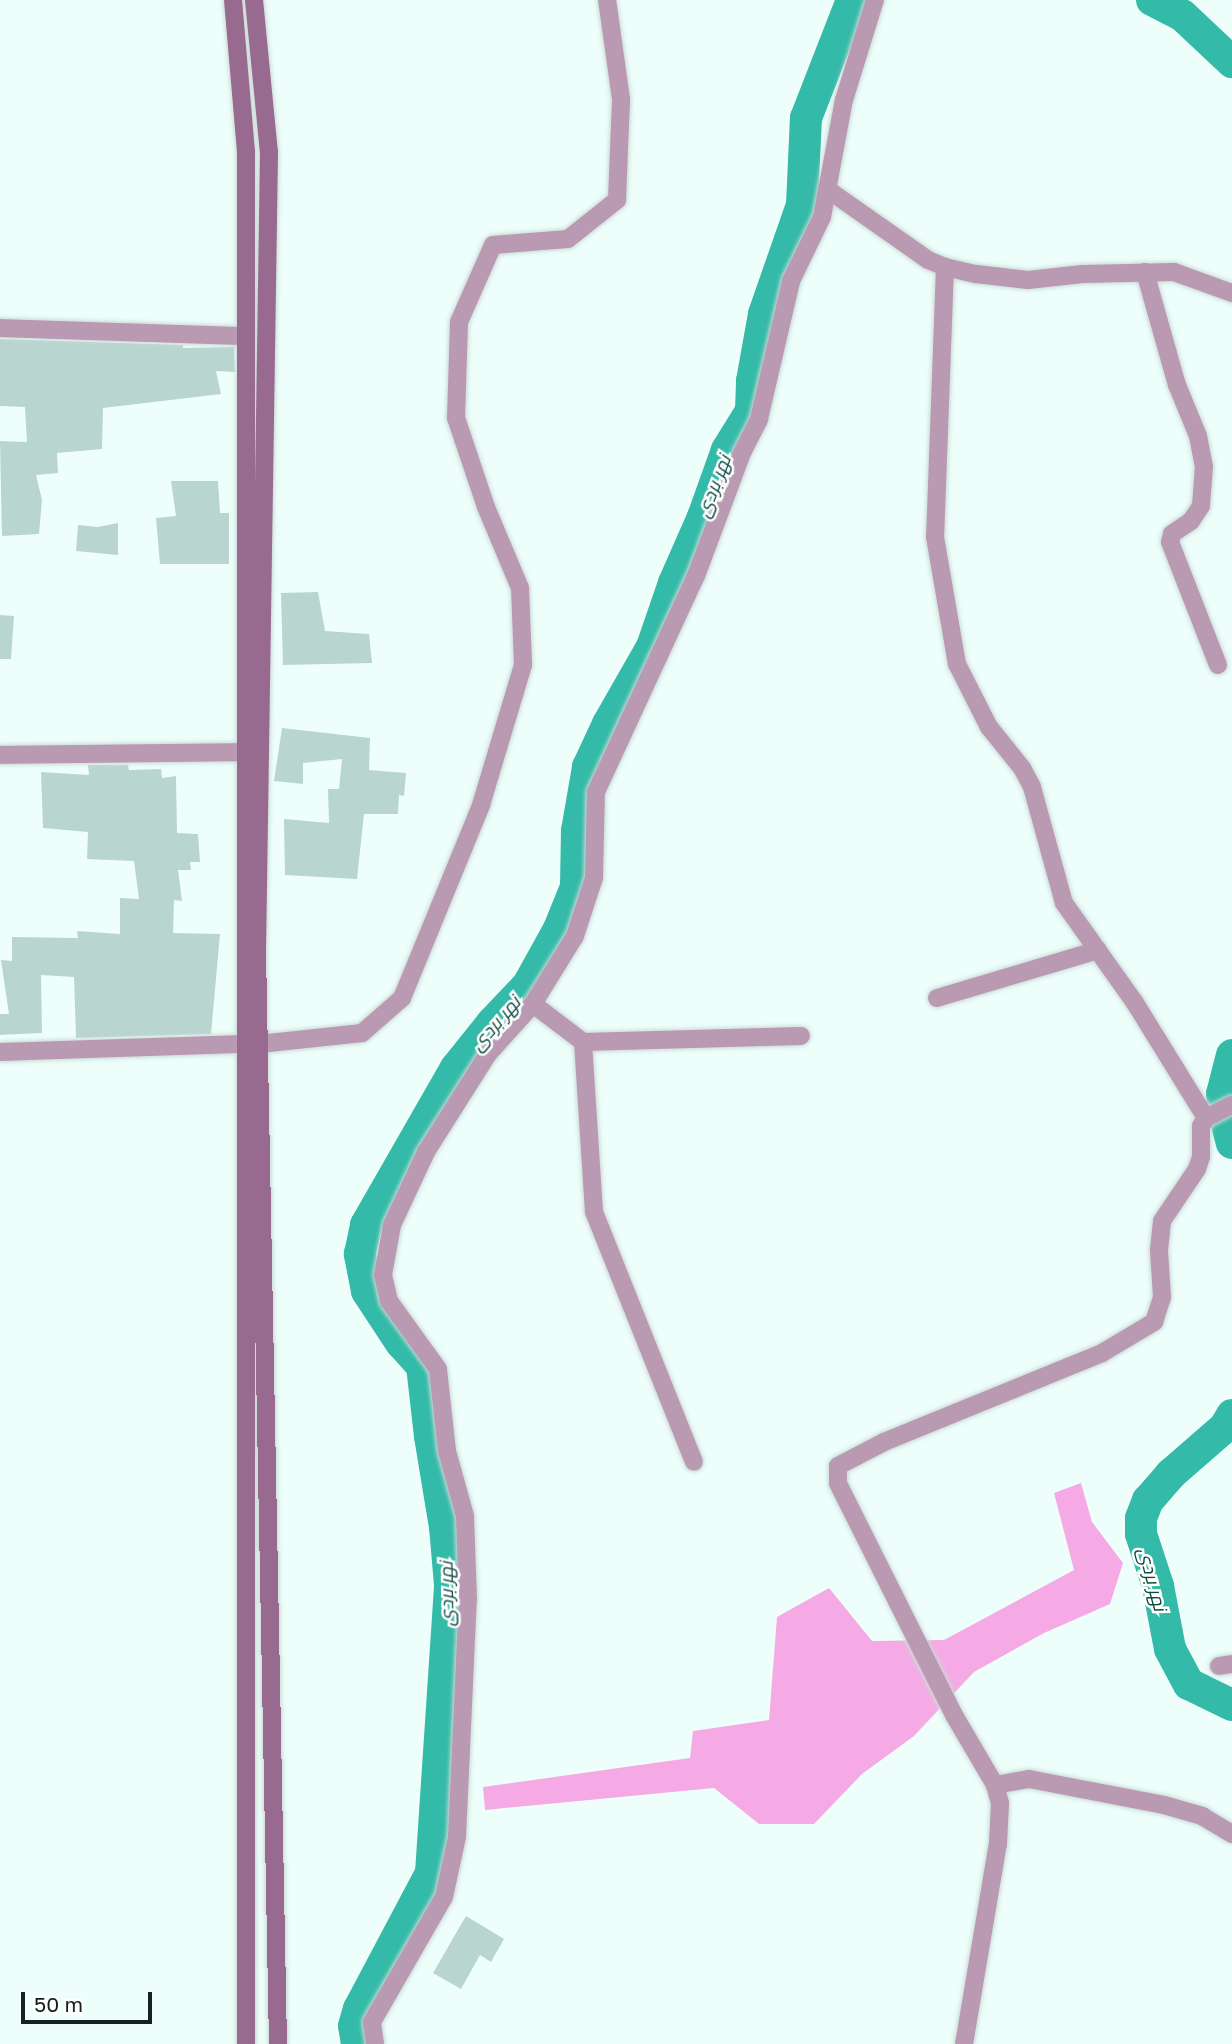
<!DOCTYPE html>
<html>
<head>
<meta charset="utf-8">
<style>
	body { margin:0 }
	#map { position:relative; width:1232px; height:2044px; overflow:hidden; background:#eefffb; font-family:"Golos Text",Cairo,sans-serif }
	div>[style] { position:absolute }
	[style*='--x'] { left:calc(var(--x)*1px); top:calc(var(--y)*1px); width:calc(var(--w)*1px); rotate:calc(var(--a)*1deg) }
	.forest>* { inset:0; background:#f5aae5 }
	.river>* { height:32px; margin:-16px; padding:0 16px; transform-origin:16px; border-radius:16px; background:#33baa8 }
	.building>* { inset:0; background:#b9d5d0 }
	.roads { filter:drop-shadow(0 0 2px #ccdbd8) drop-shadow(0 0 2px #ccdbd8) }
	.street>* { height:18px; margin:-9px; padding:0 9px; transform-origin:9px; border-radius:9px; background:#ba99b2 }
	.secondary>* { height:18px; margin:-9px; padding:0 9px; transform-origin:9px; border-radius:9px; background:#996a8f }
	span { translate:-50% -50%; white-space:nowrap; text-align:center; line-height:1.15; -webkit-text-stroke:5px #fff; paint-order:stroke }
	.water-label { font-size:19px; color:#104941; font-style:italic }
	.scale { position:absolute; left:21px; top:1992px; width:131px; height:32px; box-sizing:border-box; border:4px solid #17211f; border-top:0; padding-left:9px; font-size:21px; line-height:24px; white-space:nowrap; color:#17211f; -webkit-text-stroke:5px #fff; paint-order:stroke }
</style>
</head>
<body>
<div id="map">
	<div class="forest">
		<div style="clip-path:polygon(1081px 1483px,1092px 1522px,1123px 1563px,1110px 1604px,1044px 1633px,974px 1672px,914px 1736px,862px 1774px,814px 1824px,759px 1824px,714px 1788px,485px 1810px,483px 1787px,690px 1758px,693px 1731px,769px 1720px,777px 1617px,829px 1588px,872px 1641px,944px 1640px,1074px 1570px,1054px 1493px)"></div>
	</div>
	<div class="river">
		<div style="--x:1152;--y:0;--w:34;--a:27"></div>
		<div style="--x:1182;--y:15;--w:69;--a:43.2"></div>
		<div style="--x:1232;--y:1055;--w:40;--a:104.4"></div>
		<div style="--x:1222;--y:1094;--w:16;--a:86"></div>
		<div style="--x:1223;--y:1110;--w:34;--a:75"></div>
		<div style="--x:1232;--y:1415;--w:14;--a:120"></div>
		<div style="--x:1225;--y:1427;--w:72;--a:139"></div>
		<div style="--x:1171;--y:1474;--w:35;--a:131"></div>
		<div style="--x:1148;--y:1500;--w:19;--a:111"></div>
		<div style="--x:1141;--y:1518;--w:16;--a:90"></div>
		<div style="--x:1141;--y:1534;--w:55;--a:71.9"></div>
		<div style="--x:1158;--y:1586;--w:64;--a:79.2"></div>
		<div style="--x:1170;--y:1649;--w:40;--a:62"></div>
		<div style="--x:1189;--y:1684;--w:48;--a:26"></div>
		<div style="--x:357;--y:2044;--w:18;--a:-99"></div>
		<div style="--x:354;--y:2026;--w:18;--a:-74"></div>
		<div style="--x:359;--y:2009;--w:154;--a:-62.1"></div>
		<div style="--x:431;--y:1873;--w:289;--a:-86.2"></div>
		<div style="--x:450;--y:1585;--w:58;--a:-94.9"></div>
		<div style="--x:445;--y:1527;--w:92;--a:-99.4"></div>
		<div style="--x:430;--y:1436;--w:70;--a:-96.5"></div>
		<div style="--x:422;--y:1366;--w:31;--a:-132"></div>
		<div style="--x:401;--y:1343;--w:62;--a:-123.2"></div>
		<div style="--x:367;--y:1291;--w:38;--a:-101"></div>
		<div style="--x:360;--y:1254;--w:30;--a:-78"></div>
		<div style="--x:366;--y:1225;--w:181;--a:-60.2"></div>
		<div style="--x:456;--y:1068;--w:58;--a:-51.3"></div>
		<div style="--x:492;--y:1023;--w:52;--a:-46.5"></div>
		<div style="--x:528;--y:985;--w:64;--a:-61"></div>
		<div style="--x:559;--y:929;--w:45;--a:-68"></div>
		<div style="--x:576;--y:887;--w:56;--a:-89"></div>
		<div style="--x:577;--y:831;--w:65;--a:-80.2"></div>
		<div style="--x:588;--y:767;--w:47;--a:-65.1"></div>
		<div style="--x:608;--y:724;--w:89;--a:-60.3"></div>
		<div style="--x:652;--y:647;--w:68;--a:-71"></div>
		<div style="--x:674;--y:583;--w:72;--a:-66.3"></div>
		<div style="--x:703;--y:517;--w:71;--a:-70.3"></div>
		<div style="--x:727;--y:450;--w:46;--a:-58.4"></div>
		<div style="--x:751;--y:411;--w:30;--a:-88"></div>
		<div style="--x:752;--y:381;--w:68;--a:-79.8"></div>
		<div style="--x:764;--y:314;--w:115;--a:-70.8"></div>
		<div style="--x:802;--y:205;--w:87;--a:-87.4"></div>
		<div style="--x:806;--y:118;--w:127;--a:-68.7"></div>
	</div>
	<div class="building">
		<div style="clip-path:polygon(0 339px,183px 345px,183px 348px,234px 347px,235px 372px,216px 371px,221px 394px,103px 408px,102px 449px,57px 453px,58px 473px,36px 475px,42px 500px,39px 534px,2px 536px,0 441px,27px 442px,25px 407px,0 406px)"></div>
		<div style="clip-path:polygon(171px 481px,218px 481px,220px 513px,229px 513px,229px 564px,160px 564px,156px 518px,176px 516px)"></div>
		<div style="clip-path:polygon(118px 523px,118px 555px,76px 551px,78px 525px,98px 527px)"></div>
		<div style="clip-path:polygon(318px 592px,325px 631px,369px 634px,372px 663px,283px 665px,281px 593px)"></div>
		<div style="clip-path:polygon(0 615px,14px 616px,11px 659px,0 659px)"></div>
		<div style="clip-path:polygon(282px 728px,370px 738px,369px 770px,406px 773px,404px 796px,399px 795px,398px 814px,364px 814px,357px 879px,285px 875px,284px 819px,329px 823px,328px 789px,339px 789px,342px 759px,303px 763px,303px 784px,274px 781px)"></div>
		<div style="clip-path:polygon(88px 765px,128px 765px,129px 770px,161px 769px,162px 778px,176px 776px,177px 833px,198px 834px,200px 862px,190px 862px,191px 870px,178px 870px,182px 901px,174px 900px,173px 933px,220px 934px,211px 1034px,76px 1038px,74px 977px,41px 975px,42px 1033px,0 1035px,0 1014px,9px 1014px,1px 960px,12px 961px,12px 937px,78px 938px,77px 931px,120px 934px,120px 898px,139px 899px,134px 861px,87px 859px,88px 832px,43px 828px,41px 772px,89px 775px)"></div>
		<div style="clip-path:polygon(466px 1916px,504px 1939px,491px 1962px,480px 1955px,461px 1989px,433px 1973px)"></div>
	</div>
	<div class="roads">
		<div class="street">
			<div style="--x:827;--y:189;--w:123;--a:35.1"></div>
			<div style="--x:928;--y:260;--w:18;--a:22"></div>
			<div style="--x:945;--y:267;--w:32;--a:13"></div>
			<div style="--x:976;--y:274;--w:52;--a:6.6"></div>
			<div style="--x:1028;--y:280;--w:55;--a:-6.2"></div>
			<div style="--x:1083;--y:274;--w:91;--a:-1.3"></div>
			<div style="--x:1174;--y:272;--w:62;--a:19.9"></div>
			<div style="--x:945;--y:267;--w:270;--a:92.1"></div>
			<div style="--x:935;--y:537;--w:129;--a:80.2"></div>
			<div style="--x:957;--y:664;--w:71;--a:63.1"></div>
			<div style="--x:989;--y:727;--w:53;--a:51.2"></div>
			<div style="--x:1022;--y:768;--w:21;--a:62"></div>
			<div style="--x:1032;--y:787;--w:120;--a:74.6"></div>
			<div style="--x:1064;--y:903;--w:123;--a:54.6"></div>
			<div style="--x:1135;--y:1003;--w:135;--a:58.3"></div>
			<div style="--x:1145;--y:272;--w:117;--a:74.2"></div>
			<div style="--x:1177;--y:385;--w:55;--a:67.6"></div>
			<div style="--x:1198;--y:436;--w:31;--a:79"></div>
			<div style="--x:1204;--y:466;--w:40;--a:94.3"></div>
			<div style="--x:1201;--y:506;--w:18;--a:124"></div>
			<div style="--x:1191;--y:521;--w:23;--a:146"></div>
			<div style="--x:1172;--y:534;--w:8;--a:104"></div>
			<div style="--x:1170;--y:542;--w:132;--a:68.7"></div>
			<div style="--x:0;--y:328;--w:246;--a:1.9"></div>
			<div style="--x:0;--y:755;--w:245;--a:-0.7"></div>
			<div style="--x:937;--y:998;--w:168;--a:-16.6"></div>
			<div style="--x:533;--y:1004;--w:63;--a:37.2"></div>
			<div style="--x:583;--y:1042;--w:170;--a:86.3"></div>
			<div style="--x:594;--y:1212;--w:269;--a:68.2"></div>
			<div style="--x:583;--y:1042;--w:218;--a:-1.6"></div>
			<div style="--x:259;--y:1044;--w:104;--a:-6.1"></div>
			<div style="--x:362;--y:1033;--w:53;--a:-41.2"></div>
			<div style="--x:402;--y:998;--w:209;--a:-67.7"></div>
			<div style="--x:481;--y:805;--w:146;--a:-73.3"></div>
			<div style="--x:523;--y:665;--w:77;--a:-92.2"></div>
			<div style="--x:520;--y:588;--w:88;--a:-112.8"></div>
			<div style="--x:486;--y:507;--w:94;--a:-108.6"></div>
			<div style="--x:456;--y:418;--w:96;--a:-88.2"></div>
			<div style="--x:459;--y:322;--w:84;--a:-66.2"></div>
			<div style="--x:493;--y:245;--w:75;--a:-4.6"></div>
			<div style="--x:568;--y:239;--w:63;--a:-38.5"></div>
			<div style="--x:617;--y:200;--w:101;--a:-87.7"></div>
			<div style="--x:621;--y:99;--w:100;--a:-98"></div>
			<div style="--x:0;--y:1052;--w:245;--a:-1.9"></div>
			<div style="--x:1219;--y:1666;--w:13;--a:-9"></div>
			<div style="--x:995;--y:1785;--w:35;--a:-10"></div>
			<div style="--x:1029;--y:1779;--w:137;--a:10.9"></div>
			<div style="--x:1164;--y:1805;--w:40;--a:16"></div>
			<div style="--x:1202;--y:1816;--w:35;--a:31"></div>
			<div style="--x:375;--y:2044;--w:22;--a:-98"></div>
			<div style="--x:372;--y:2022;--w:144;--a:-60.1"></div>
			<div style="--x:444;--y:1897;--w:61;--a:-77.8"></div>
			<div style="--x:457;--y:1837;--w:238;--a:-87.4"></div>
			<div style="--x:468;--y:1599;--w:83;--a:-92.1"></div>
			<div style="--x:465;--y:1516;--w:67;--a:-105.5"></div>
			<div style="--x:447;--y:1451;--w:82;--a:-96.3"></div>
			<div style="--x:438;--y:1369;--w:84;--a:-125.8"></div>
			<div style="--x:389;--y:1301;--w:27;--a:-103"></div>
			<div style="--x:383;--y:1275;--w:51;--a:-79.8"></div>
			<div style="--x:392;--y:1225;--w:81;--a:-65"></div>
			<div style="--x:426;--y:1152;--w:116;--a:-57.7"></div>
			<div style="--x:488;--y:1054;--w:67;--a:-48"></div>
			<div style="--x:533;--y:1004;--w:80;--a:-58.3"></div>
			<div style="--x:575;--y:936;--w:61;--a:-71.9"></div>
			<div style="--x:594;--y:878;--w:86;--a:-88.7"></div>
			<div style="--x:596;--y:792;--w:238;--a:-65.2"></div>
			<div style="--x:696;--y:576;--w:131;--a:-69.5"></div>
			<div style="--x:742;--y:453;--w:38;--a:-63"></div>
			<div style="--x:759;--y:419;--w:142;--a:-76.9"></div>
			<div style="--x:791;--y:281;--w:71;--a:-64.2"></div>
			<div style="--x:822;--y:217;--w:119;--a:-79.4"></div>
			<div style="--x:844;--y:100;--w:105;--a:-72.8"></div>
			<div style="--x:964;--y:2044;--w:203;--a:-80.4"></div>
			<div style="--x:998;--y:1844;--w:41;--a:-87.2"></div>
			<div style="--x:1000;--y:1803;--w:19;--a:-106"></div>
			<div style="--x:995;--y:1785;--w:81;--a:-120.4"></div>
			<div style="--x:954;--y:1715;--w:259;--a:-116.6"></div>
			<div style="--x:838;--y:1483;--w:17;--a:-90"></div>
			<div style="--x:838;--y:1466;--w:52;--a:-27.6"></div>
			<div style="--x:884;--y:1442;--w:235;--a:-22.2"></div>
			<div style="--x:1102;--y:1353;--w:61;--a:-30.8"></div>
			<div style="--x:1154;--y:1322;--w:26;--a:-72"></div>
			<div style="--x:1162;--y:1297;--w:47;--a:-93.7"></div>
			<div style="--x:1159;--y:1250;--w:29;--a:-84"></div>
			<div style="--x:1162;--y:1221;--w:63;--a:-56.1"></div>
			<div style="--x:1197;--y:1169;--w:13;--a:-72"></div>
			<div style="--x:1201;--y:1157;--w:31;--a:-90"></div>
			<div style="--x:1201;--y:1126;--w:9;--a:-58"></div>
			<div style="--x:1206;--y:1118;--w:29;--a:-27"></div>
		</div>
		<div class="secondary">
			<div style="--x:233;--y:0;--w:152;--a:85.1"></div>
			<div style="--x:246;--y:151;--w:1893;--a:90"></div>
			<div style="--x:254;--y:0;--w:153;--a:84.4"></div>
			<div style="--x:269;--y:152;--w:799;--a:90.86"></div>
			<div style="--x:257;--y:951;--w:1093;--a:88.9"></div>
		</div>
	</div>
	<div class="water-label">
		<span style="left:713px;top:486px;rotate:-69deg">نهر بردى</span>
		<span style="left:495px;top:1023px;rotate:-49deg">نهر بردى</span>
		<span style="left:1153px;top:1579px;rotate:75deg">نهر بردى</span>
		<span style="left:446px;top:1594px;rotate:-91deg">نهر بردى</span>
	</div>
	<div class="scale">50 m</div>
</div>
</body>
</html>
